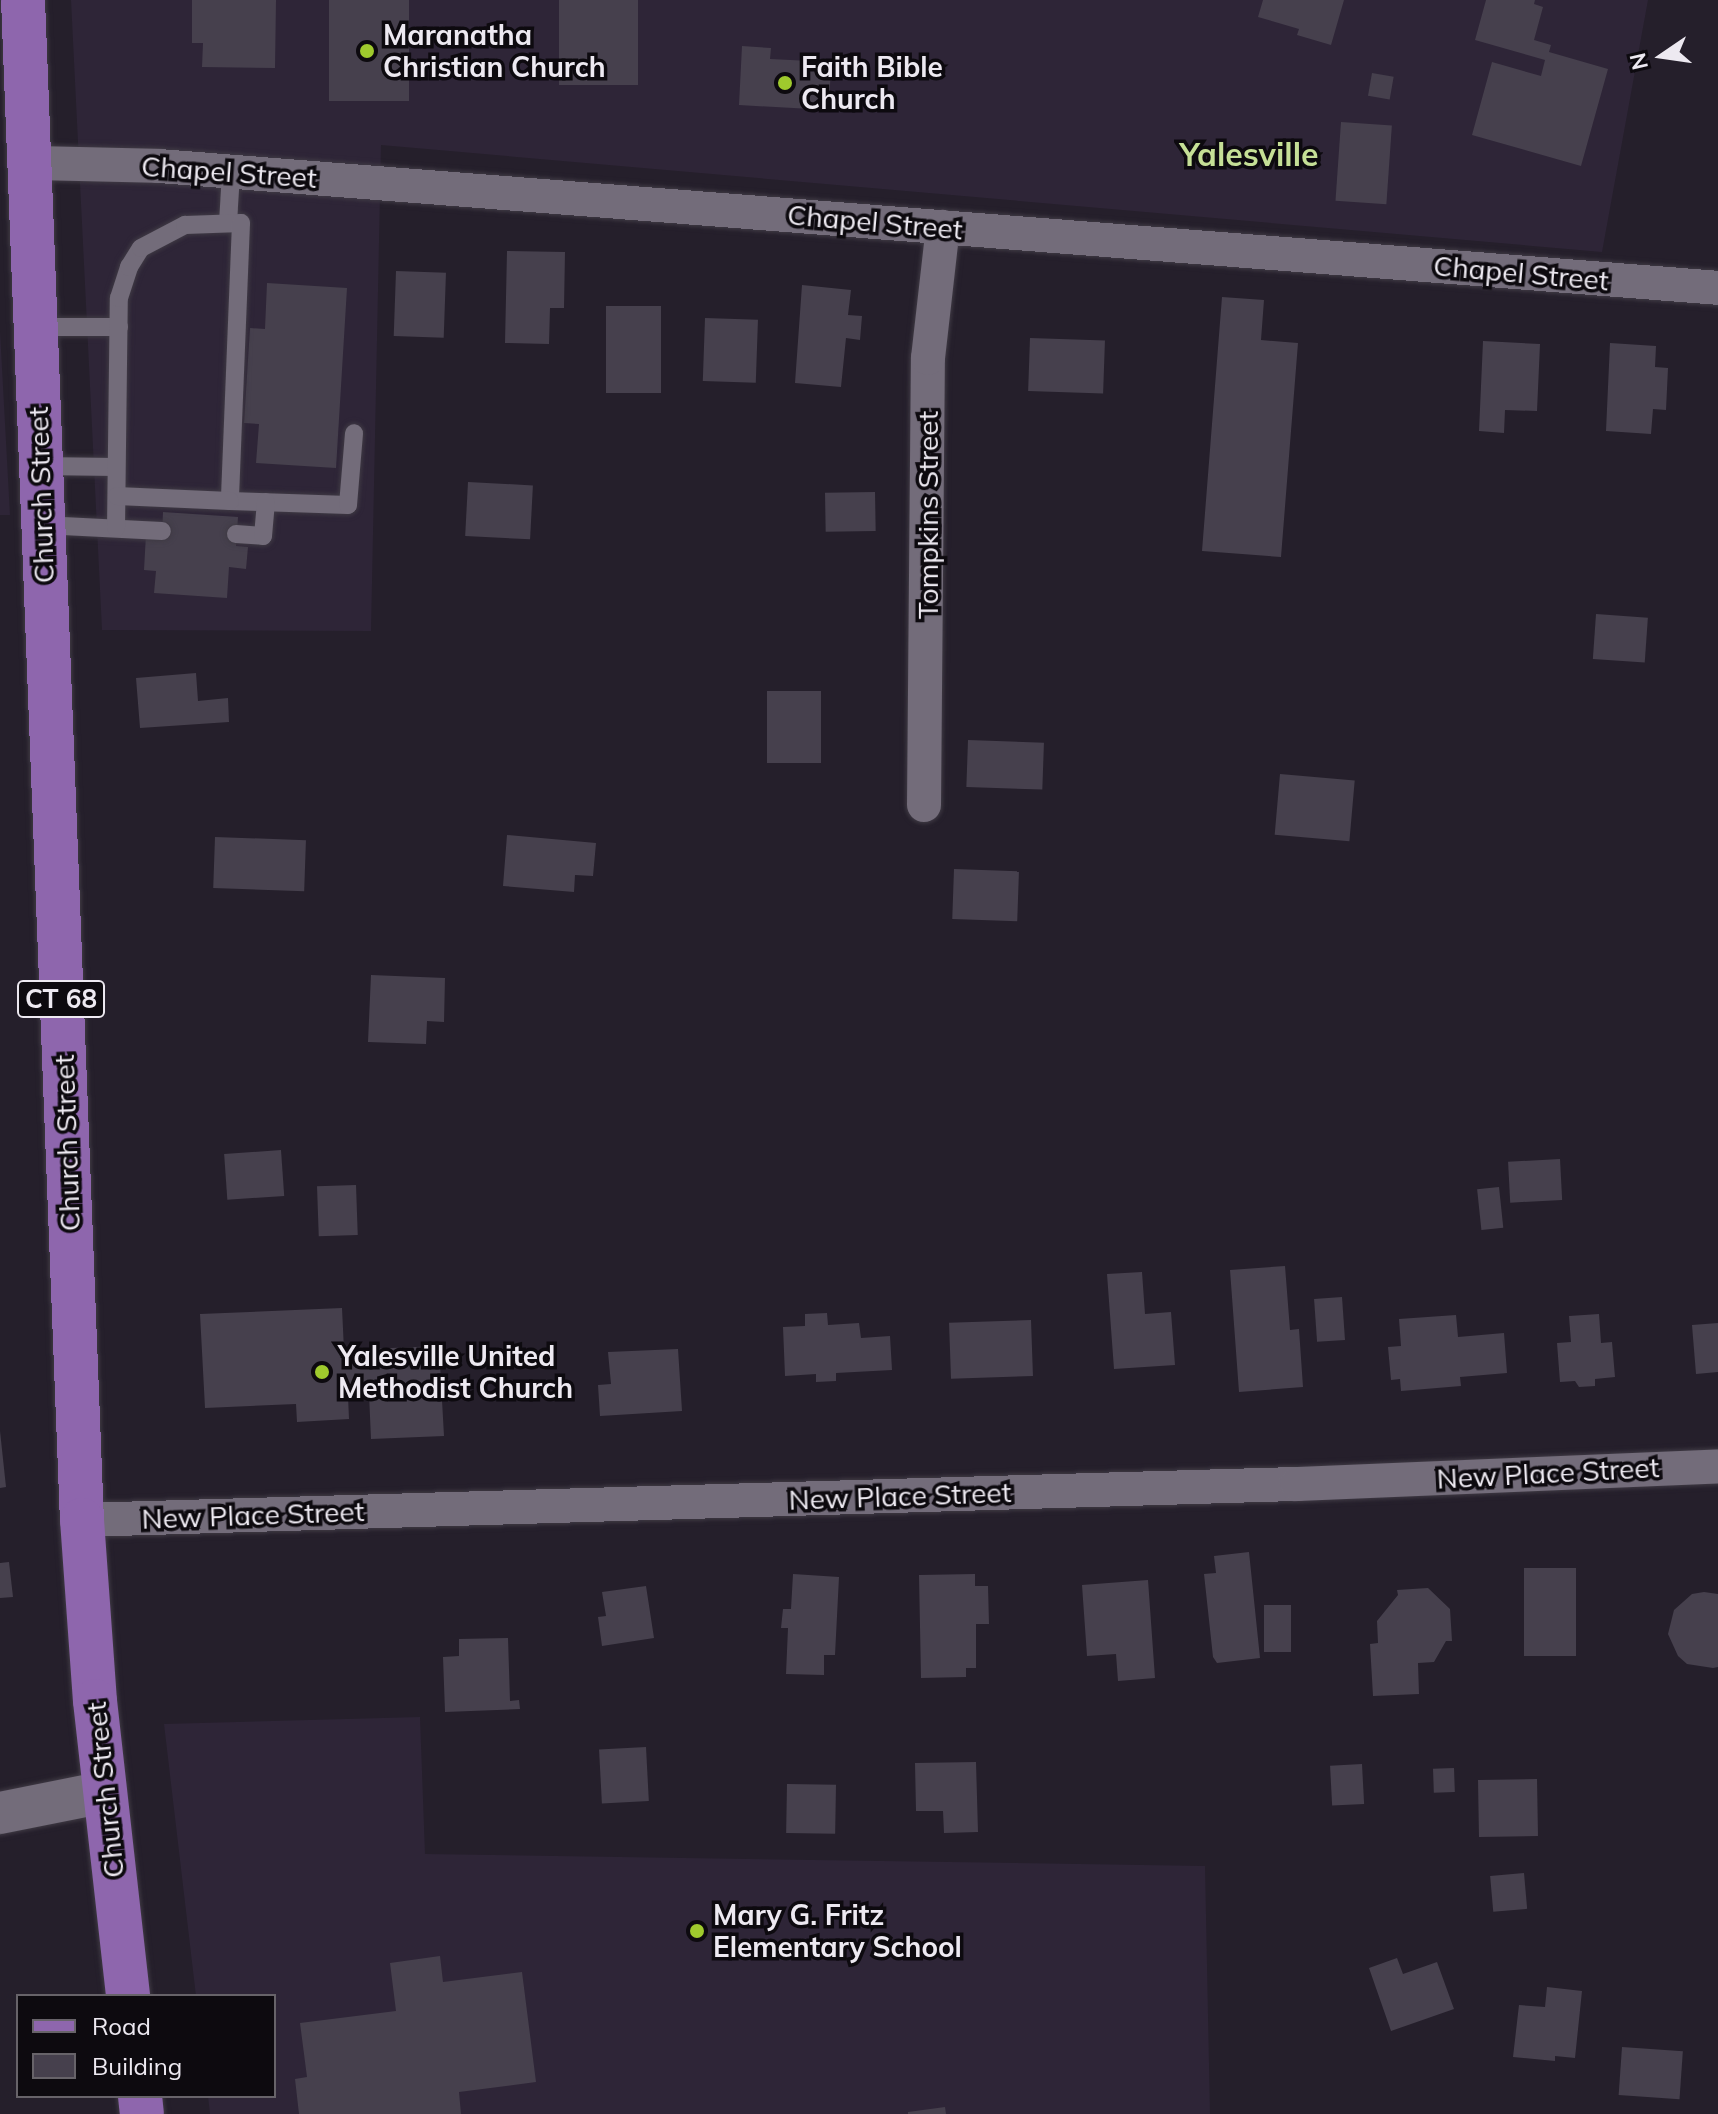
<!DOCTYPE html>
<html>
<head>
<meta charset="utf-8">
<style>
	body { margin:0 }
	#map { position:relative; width:1718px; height:2114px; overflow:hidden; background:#251f2b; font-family:Mulish,sans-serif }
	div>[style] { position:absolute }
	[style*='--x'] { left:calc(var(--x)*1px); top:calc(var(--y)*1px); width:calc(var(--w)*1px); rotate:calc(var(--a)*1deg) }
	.built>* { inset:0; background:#2e2537 }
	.building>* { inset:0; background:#46404d; transform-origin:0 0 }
	.roads { filter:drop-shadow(0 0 2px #3f3a44) drop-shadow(0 0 2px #3f3a44) }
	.service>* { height:18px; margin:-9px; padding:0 9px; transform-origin:9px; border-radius:9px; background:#736c7a }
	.minor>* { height:34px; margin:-17px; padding:0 17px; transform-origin:17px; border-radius:17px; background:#736c7a }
	.tertiary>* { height:42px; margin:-21px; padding:0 21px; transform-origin:21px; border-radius:21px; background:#736c7a }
	.primary>* { height:44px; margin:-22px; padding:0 22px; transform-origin:22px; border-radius:22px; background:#8e66ad }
	.dots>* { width:22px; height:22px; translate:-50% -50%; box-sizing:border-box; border:4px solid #0d0a0f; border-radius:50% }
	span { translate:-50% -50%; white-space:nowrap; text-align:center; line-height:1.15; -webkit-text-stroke:7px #0d0a0f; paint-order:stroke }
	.shield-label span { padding:2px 6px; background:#0d0a0f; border:2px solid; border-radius:6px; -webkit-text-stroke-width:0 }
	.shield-label { font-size:26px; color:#ede9f1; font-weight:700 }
	.poi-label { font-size:28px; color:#ede9f1; font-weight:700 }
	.left { translate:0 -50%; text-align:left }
	.street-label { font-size:28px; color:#ede9f1 }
	.quarter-label { font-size:32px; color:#c5df96; font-weight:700 }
	.legend { position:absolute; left:16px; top:1994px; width:260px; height:104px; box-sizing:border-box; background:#0d0a0f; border:2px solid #676369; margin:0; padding:10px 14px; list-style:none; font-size:24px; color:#ede9f1 }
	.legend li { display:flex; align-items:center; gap:16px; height:40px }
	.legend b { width:40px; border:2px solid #676369 }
	.north { position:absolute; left:1622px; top:16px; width:80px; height:80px; -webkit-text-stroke:6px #0d0a0f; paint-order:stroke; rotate:257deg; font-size:22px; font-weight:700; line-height:32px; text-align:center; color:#ede9f1 }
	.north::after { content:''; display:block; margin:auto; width:28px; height:36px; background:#ede9f1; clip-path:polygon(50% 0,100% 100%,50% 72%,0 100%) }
</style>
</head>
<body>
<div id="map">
	<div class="built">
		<div style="clip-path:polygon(71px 0,1648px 0,1602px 252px,381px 145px,371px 631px,102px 630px)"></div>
		<div style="clip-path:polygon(0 331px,10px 515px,0 515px)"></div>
		<div style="clip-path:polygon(420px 1717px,425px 1854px,1205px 1866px,1210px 2114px,210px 2114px,208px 2096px,274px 2096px,274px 1996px,196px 1996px,164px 1724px)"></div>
	</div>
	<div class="building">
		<div style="clip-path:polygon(192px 0,276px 0,275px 68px,202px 67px,203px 43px,192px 43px)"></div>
		<div style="left:329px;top:0;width:80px;height:101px"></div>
		<div style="left:559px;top:0;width:79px;height:85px"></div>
		<div style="clip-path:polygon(1263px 0,1344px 0,1331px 45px,1297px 35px,1299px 29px,1258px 17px)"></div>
		<div style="clip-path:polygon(1486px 0,1535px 0,1534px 4px,1543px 7px,1534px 40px,1551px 45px,1549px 52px,1608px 69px,1581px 166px,1472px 135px,1492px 62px,1541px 76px,1545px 60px,1475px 40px)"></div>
		<div style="clip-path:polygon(742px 46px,771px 48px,770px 59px,831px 62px,829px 110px,739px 105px)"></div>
		<div style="left:1372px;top:73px;width:22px;height:23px;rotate:10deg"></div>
		<div style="left:1341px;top:122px;width:51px;height:79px;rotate:4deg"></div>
		<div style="clip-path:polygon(507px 251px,565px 252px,564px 308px,550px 308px,549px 344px,505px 343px)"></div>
		<div style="left:396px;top:271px;width:50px;height:65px;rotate:2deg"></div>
		<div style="clip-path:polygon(267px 283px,347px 288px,336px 468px,256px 463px,259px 424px,244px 423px,250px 328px,265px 329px)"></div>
		<div style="clip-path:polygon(802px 285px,851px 290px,848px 315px,862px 316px,860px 340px,846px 338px,841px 387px,795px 383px)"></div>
		<div style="clip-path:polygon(1222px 297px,1264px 300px,1261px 340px,1298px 343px,1281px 557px,1202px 551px)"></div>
		<div style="left:606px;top:306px;width:55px;height:87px"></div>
		<div style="left:705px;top:318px;width:53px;height:63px;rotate:2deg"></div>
		<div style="left:1030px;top:338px;width:75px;height:53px;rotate:2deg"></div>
		<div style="clip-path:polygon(1483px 341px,1540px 344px,1537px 411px,1505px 410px,1504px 433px,1479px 431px)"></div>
		<div style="clip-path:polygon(1610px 343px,1656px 346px,1655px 367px,1668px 368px,1666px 410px,1653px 409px,1651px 434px,1606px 431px)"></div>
		<div style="left:468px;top:482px;width:65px;height:54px;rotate:3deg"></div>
		<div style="left:875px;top:492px;width:39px;height:50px;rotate:89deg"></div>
		<div style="clip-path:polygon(163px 512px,238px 517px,236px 546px,248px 547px,246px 569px,229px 567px,227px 598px,154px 593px,156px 571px,144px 570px,146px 534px,162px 535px)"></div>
		<div style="left:1596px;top:614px;width:52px;height:45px;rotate:4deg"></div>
		<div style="clip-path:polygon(196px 673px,198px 701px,228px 698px,229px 722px,140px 728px,136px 678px)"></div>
		<div style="left:767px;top:691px;width:54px;height:72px"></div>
		<div style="left:968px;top:740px;width:76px;height:47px;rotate:2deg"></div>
		<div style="left:1280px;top:774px;width:75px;height:61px;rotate:5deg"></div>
		<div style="clip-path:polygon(507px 835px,596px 843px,593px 876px,575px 875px,574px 892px,503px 886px)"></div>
		<div style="left:215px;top:837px;width:91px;height:51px;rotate:2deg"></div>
		<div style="left:954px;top:869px;width:65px;height:50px;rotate:2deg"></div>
		<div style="clip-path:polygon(371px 975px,445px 978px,444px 1022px,427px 1021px,426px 1044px,368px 1042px)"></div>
		<div style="left:281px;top:1150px;width:46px;height:57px;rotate:86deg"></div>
		<div style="left:1560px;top:1159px;width:41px;height:52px;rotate:87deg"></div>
		<div style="left:356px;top:1185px;width:50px;height:39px;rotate:88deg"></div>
		<div style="left:1499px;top:1187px;width:41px;height:22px;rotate:84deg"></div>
		<div style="clip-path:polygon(1285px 1266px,1290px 1330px,1299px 1329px,1303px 1387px,1239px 1392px,1230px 1270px)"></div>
		<div style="clip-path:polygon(1142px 1272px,1145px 1314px,1171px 1312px,1175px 1365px,1114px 1369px,1107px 1274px)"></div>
		<div style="left:1342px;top:1297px;width:43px;height:28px;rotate:86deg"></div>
		<div style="clip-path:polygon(342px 1308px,344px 1350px,439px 1346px,444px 1436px,371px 1439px,369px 1394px,348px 1396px,349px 1419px,297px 1422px,296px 1404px,205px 1408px,200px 1314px)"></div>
		<div style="clip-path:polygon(827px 1313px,828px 1325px,859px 1323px,861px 1338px,890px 1336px,892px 1370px,836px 1373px,836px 1381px,816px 1382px,816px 1374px,785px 1376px,783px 1327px,805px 1326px,805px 1314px)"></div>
		<div style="clip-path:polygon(1599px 1314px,1601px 1343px,1612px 1342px,1615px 1377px,1595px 1379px,1595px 1386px,1579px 1387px,1575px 1381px,1560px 1382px,1557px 1343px,1571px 1342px,1569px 1316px)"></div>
		<div style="clip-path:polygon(1456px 1315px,1458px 1337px,1504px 1333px,1507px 1373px,1460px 1377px,1461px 1386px,1401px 1391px,1400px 1379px,1391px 1380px,1388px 1347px,1401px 1346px,1399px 1319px)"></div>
		<div style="left:1031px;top:1320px;width:56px;height:82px;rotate:88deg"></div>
		<div style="clip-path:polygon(1718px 1323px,1718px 1372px,1696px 1374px,1692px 1325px)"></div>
		<div style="clip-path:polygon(678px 1349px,682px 1411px,600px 1416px,598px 1385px,611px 1384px,608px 1352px)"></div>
		<div style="clip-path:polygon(0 1431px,6px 1487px,0 1488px)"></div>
		<div style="clip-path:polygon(1249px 1552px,1260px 1658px,1217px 1663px,1213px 1657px,1204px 1574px,1216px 1573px,1214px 1556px)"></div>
		<div style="clip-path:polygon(9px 1562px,13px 1597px,0 1598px,0 1563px)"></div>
		<div style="left:1524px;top:1568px;width:52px;height:88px"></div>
		<div style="clip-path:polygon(793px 1574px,839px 1577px,835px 1655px,824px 1655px,824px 1675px,786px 1674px,788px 1628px,781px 1628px,783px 1609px,791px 1609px)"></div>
		<div style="clip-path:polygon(975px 1574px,975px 1586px,988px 1586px,989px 1624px,976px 1624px,976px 1668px,966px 1668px,966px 1677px,921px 1678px,919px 1575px)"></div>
		<div style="clip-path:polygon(1148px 1580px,1155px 1678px,1118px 1681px,1116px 1654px,1087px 1656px,1082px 1585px)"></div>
		<div style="clip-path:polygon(646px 1586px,654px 1638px,602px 1646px,598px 1617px,606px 1616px,602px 1592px)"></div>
		<div style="clip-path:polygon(1428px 1588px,1450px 1609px,1452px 1641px,1446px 1641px,1434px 1662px,1418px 1663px,1419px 1694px,1373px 1696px,1370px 1644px,1378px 1643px,1377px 1621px,1398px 1595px,1397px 1590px)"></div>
		<div style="clip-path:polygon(1704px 1592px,1718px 1594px,1718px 1667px,1713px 1668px,1687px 1664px,1678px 1656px,1668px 1634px,1674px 1610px,1692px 1594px)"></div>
		<div style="left:1264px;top:1605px;width:27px;height:47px"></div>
		<div style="clip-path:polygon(508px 1638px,510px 1701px,519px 1700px,520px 1709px,445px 1712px,443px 1657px,459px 1656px,459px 1639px)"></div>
		<div style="left:646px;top:1747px;width:54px;height:47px;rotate:87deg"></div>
		<div style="clip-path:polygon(976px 1762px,978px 1832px,944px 1833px,943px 1811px,916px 1811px,915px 1763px)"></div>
		<div style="left:1362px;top:1764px;width:40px;height:32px;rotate:87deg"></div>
		<div style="left:1454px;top:1768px;width:24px;height:21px;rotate:88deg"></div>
		<div style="left:1537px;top:1779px;width:57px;height:59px;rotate:89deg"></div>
		<div style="left:787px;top:1784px;width:49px;height:49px;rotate:1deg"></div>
		<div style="left:1524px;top:1873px;width:36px;height:34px;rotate:85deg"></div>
		<div style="clip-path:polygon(440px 1956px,443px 1982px,522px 1972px,536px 2082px,459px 2092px,461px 2114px,299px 2114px,295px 2079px,307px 2077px,300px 2023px,396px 2011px,390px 1963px)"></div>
		<div style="clip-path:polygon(1397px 1958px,1403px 1974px,1437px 1962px,1454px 2009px,1391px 2031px,1369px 1968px)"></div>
		<div style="clip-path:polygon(1547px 1987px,1582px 1991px,1575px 2058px,1555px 2056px,1555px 2061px,1513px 2057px,1519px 2005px,1545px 2007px)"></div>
		<div style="left:1622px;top:2047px;width:61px;height:48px;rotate:4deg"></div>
		<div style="clip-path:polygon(945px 2107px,946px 2114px,908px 2114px,908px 2112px)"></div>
	</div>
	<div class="roads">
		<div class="service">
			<div style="--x:228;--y:223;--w:51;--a:-86.6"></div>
			<div style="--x:35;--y:327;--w:84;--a:0"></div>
			<div style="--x:39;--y:466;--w:77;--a:0.7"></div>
			<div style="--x:230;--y:501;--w:118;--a:1.9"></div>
			<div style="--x:348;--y:505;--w:72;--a:-85.2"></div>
			<div style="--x:43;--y:525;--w:119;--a:2.9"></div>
			<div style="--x:116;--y:528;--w:230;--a:-89.3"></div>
			<div style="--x:119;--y:298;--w:33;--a:-72"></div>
			<div style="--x:129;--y:267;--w:22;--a:-58"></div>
			<div style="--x:141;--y:248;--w:50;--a:-27.6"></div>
			<div style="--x:185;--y:225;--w:56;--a:-2"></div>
			<div style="--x:241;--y:223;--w:278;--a:92.3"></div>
			<div style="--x:230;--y:501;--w:113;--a:-177.5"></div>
			<div style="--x:236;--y:534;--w:27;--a:4"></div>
			<div style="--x:263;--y:536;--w:34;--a:-85"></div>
		</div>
		<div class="minor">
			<div style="--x:31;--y:163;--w:128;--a:1.3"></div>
			<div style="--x:159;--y:166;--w:1564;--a:4.47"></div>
			<div style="--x:924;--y:805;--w:447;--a:-89.5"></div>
			<div style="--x:928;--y:358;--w:132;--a:-83.5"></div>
			<div style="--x:82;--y:1520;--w:1216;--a:-1.7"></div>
			<div style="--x:1297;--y:1484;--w:421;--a:-2.4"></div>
		</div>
		<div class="tertiary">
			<div style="--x:0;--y:1813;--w:107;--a:-11.3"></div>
		</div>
		<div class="primary">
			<div style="--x:23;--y:0;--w:1521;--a:87.78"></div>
			<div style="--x:82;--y:1520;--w:181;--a:85.9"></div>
			<div style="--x:95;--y:1701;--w:297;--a:83.6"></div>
			<div style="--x:140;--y:2096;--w:18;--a:84"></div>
		</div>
	</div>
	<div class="dots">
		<div style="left:367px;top:51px;background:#9fca2d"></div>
		<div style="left:785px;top:83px;background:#9fca2d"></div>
		<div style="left:322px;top:1372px;background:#9fca2d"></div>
		<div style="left:697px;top:1931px;background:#9fca2d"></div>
	</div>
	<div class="shield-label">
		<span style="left:61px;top:999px">CT 68</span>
	</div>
	<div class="poi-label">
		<span class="left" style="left:383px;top:51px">Maranatha<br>Christian Church</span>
		<span class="left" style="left:801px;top:83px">Faith Bible<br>Church</span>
		<span class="left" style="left:338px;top:1372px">Yalesville United<br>Methodist Church</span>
		<span class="left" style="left:713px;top:1931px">Mary G. Fritz<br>Elementary School</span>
	</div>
	<div class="street-label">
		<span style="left:229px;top:172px;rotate:4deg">Chapel Street</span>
		<span style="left:875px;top:222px;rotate:5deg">Chapel Street</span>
		<span style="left:1521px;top:273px;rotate:5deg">Chapel Street</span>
		<span style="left:41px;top:495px;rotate:-92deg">Church Street</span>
		<span style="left:928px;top:515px;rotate:-90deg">Tompkins Street</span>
		<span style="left:67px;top:1143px;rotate:-92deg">Church Street</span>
		<span style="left:1548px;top:1473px;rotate:-3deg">New Place Street</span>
		<span style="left:900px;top:1496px;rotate:-2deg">New Place Street</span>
		<span style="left:253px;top:1515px;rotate:-2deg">New Place Street</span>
		<span style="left:105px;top:1790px;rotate:-96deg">Church Street</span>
	</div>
	<div class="quarter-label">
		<span style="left:1249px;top:154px">Yalesville</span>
	</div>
	<ul class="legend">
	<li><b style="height:10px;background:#8e66ad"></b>Road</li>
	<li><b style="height:22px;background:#46404d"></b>Building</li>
	</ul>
	<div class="north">N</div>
</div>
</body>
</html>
